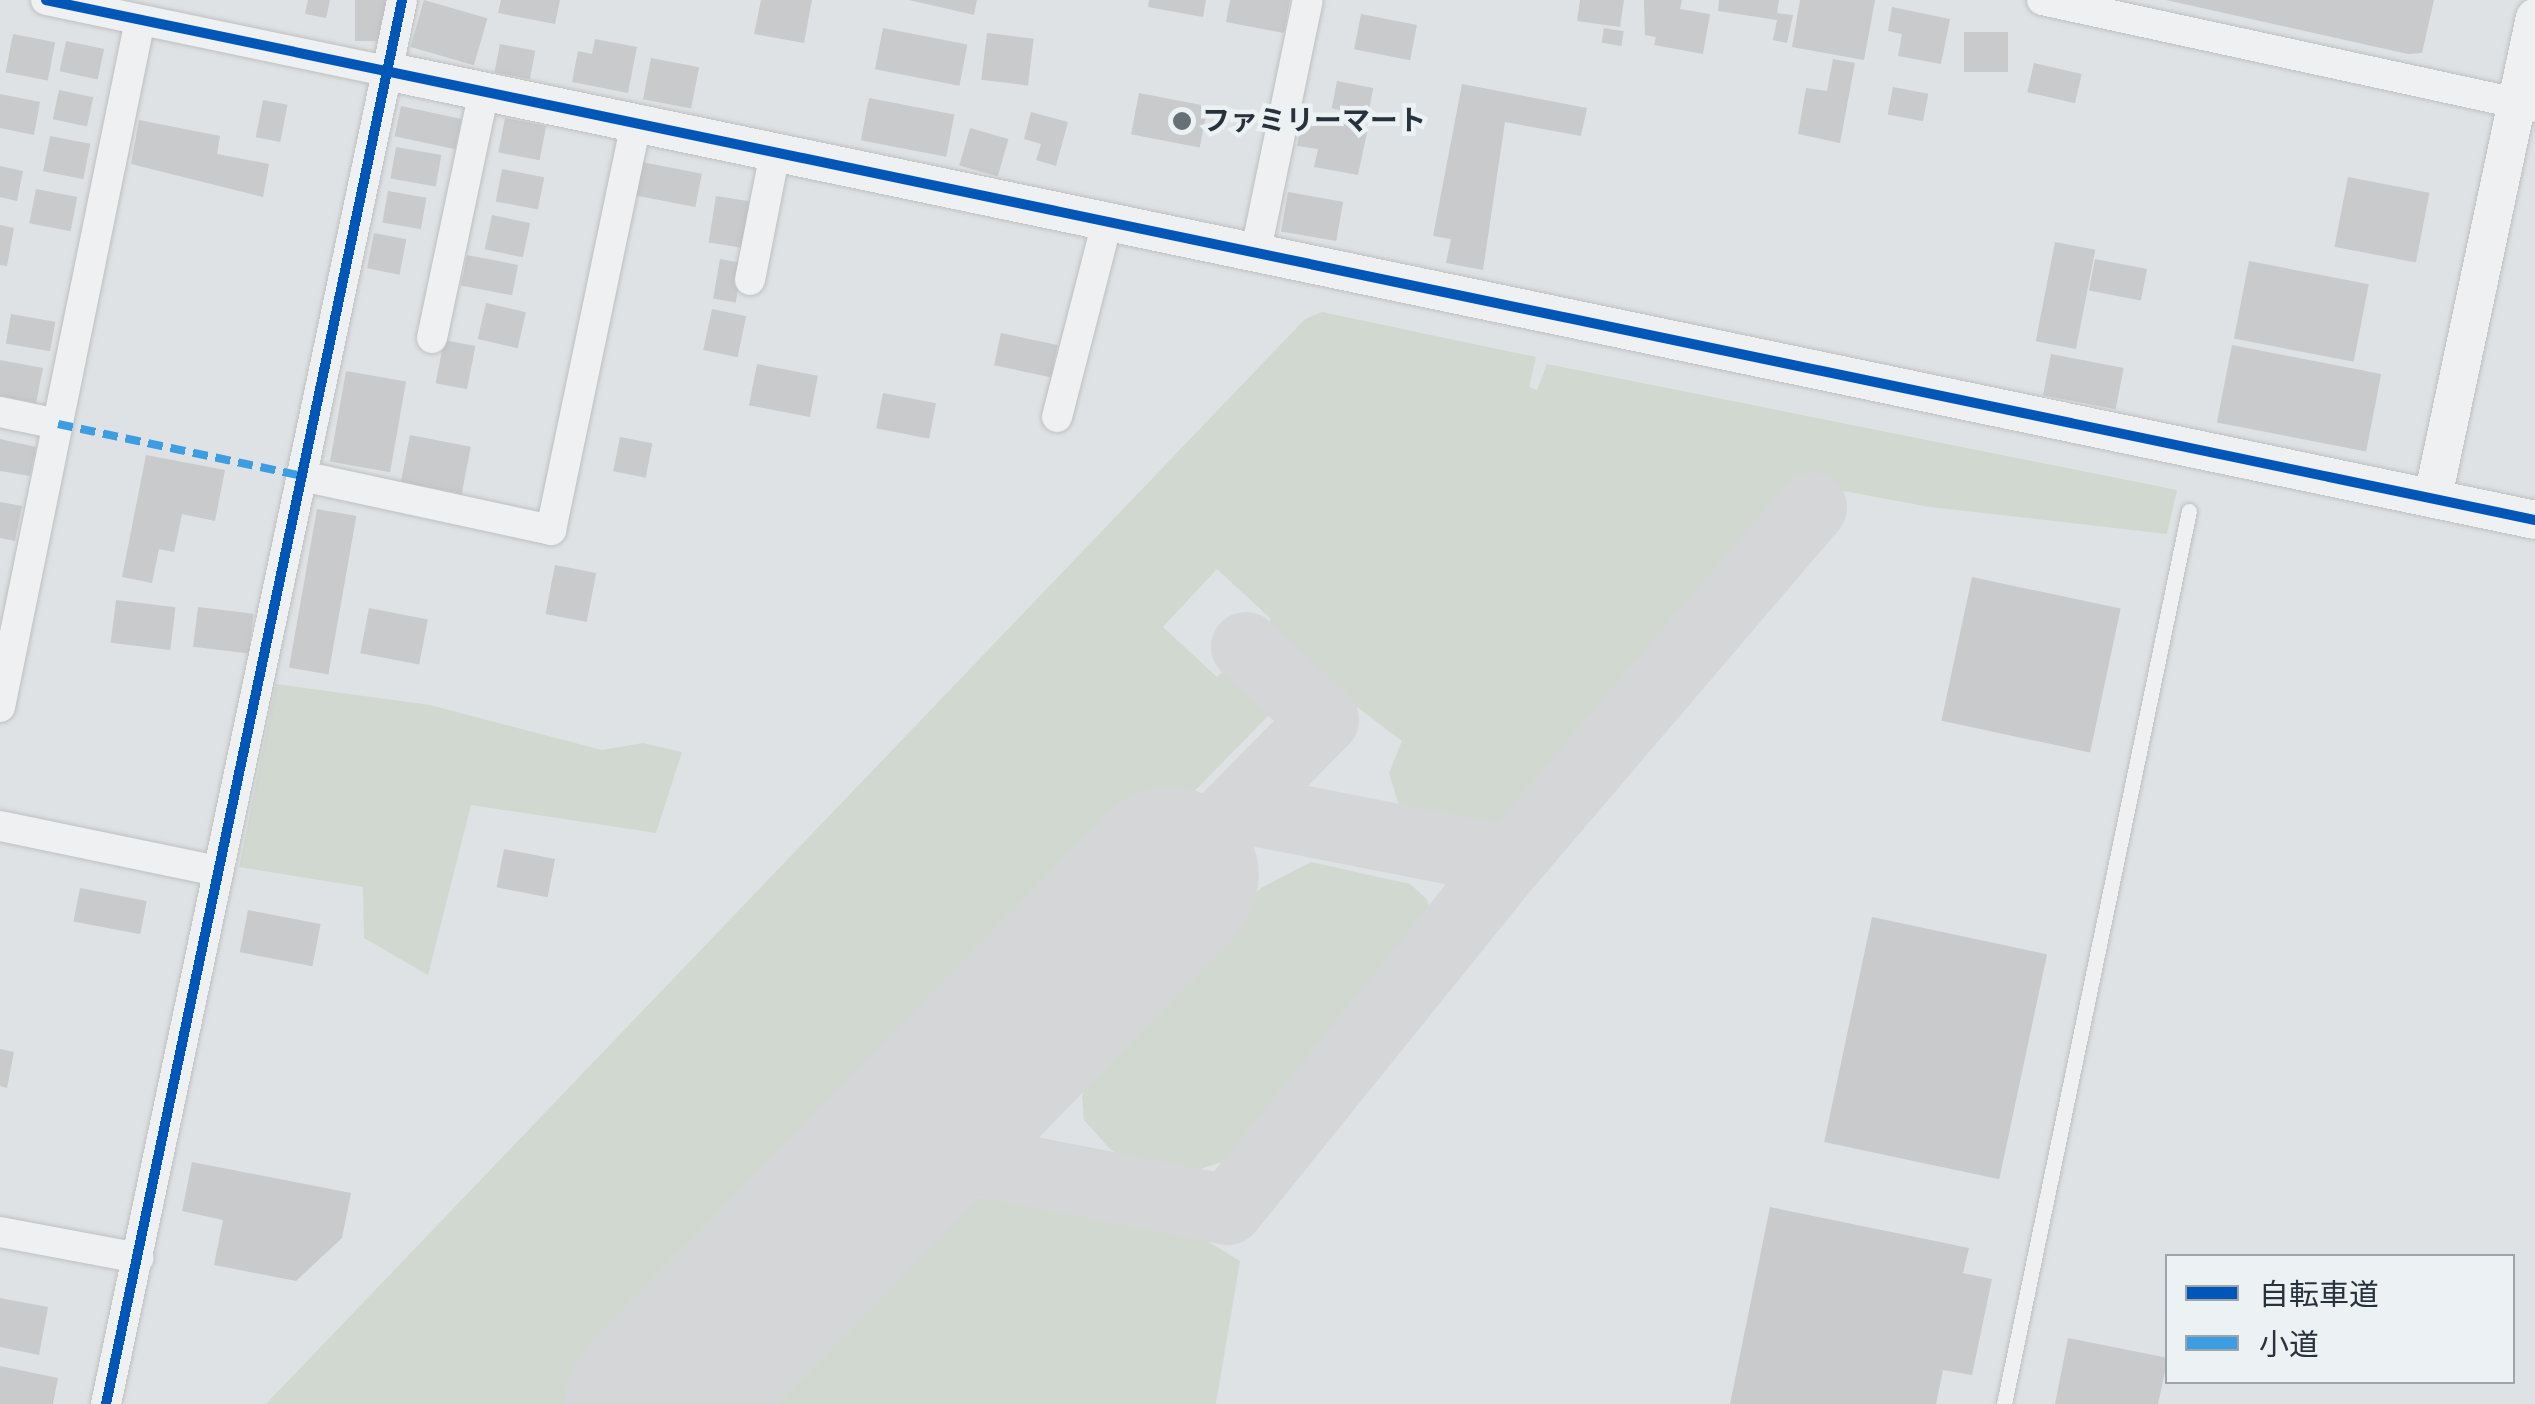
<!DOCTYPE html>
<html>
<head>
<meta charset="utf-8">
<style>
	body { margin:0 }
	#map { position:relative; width:2535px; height:1404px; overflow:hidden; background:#dfe2e4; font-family:"Nunito Sans","Noto Sans JP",sans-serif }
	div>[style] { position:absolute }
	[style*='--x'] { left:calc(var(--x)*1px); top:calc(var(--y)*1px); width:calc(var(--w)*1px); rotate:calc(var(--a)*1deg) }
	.green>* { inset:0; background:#d1d8d0 }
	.taxiway>* { height:70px; margin:-35px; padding:0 35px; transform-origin:35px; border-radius:35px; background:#d4d6d8 }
	.runway>* { height:178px; margin:-89px; padding:0 89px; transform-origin:89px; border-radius:89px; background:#d4d6d8 }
	.building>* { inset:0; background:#c8cacc; transform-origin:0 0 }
	.roads { filter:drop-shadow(0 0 2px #bdc0c2) drop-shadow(0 0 2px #bdc0c2) }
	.service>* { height:15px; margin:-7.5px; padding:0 7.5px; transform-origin:7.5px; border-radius:7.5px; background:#eff0f1 }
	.minor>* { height:30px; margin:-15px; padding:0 15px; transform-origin:15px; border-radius:15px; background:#eff0f1 }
	.tertiary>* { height:38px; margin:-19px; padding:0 19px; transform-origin:19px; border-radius:19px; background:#eff0f1 }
	.quiet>* { height:8px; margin-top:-4px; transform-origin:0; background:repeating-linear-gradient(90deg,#3d9de2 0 15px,transparent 0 23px) }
	.cycleway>* { height:10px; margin:-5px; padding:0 5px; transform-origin:5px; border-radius:5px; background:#0057b8 }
	.dots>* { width:28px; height:28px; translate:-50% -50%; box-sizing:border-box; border:5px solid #ecf1f4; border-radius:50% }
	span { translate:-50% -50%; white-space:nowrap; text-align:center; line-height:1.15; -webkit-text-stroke:9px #ecf1f4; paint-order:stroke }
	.poi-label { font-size:28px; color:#28323c; font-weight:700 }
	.left { translate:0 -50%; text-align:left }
	.legend { position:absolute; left:2165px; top:1254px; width:350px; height:130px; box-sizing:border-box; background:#ecf1f4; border:2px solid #9ea5aa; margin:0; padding:12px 18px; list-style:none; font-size:30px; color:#28323c }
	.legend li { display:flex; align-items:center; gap:20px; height:50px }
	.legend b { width:50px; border:2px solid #9ea5aa }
</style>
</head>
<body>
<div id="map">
	<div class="green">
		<div style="clip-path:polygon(1322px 312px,1536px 357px,1529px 387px,1537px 390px,1547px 364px,2177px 490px,2167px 534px,1930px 507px,1805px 484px,1553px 788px,1499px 824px,1466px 826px,1419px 817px,1399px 806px,1389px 773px,1402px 741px,1313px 674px,1264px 628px,1271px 619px,1217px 569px,1163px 627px,1217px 677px,1222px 672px,1270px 714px,595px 1404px,266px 1404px,1305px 319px)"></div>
		<div style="clip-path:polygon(276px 684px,430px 705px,602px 750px,643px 743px,682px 752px,656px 833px,471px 805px,428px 975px,364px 938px,363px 887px,239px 867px)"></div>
		<div style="clip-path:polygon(1311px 862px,1410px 884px,1427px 899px,1432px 918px,1425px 943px,1250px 1153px,1197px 1170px,1127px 1160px,1110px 1149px,1084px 1120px,1082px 1096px,1097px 1057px,1261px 888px)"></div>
		<div style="clip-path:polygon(982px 1197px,1199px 1236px,1240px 1261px,1216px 1404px,757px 1404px,941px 1216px)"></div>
	</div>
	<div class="taxiway">
		<div style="--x:1239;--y:808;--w:276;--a:11.1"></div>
		<div style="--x:1170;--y:876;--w:219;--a:-45.4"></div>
		<div style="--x:1324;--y:720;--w:107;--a:-136.9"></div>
		<div style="--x:905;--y:1147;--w:329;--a:11"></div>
		<div style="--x:1228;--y:1210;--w:449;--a:-51.1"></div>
		<div style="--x:1510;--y:861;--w:465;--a:-49.5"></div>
	</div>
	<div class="runway">
		<div style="--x:654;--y:1404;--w:738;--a:-45.66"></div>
	</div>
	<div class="building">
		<div style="clip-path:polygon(308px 0,330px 0,326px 18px,305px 14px)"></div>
		<div style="left:355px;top:0;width:32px;height:41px"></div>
		<div style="left:424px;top:0;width:66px;height:49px;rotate:16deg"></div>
		<div style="clip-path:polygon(501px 0,560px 0,555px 24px,498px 13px)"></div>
		<div style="clip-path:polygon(761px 0,812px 0,804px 43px,754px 34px)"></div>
		<div style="clip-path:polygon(909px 0,977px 0,974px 15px)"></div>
		<div style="clip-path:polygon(1149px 0,1206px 0,1203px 17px,1148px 7px)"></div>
		<div style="clip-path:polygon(1230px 0,1290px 0,1284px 33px,1226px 22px)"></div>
		<div style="clip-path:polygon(1580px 0,1624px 0,1620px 27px,1577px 21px)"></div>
		<div style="clip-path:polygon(1644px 0,1682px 0,1680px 9px,1710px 14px,1703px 54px,1654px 45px,1656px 37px,1645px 35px)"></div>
		<div style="clip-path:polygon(1719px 0,1779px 0,1777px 13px,1793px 15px,1787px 43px,1773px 40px,1777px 20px,1718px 11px)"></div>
		<div style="clip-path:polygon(1800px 0,1875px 0,1864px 60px,1792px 47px)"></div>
		<div style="clip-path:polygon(2166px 0,2434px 0,2422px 53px,2408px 54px)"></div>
		<div style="clip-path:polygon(1892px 7px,1950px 19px,1941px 64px,1898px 56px,1902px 34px,1888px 31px)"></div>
		<div style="left:1361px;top:14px;width:57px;height:36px;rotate:11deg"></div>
		<div style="left:883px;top:28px;width:86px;height:42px;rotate:11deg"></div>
		<div style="left:1604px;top:28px;width:20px;height:15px;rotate:9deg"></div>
		<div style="left:1964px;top:32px;width:44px;height:40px"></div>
		<div style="left:987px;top:33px;width:47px;height:47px;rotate:7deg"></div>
		<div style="left:13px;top:34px;width:43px;height:39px;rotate:11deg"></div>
		<div style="clip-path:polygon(595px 39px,637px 47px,628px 93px,572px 82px,578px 51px,592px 54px)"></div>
		<div style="left:66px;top:41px;width:39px;height:31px;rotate:12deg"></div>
		<div style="left:500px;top:44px;width:36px;height:29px;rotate:11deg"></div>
		<div style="left:651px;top:58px;width:49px;height:42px;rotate:11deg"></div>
		<div style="clip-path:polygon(1833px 59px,1855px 63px,1840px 143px,1798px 134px,1806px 88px,1827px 91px)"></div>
		<div style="left:2034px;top:63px;width:49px;height:30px;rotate:13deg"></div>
		<div style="left:1337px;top:81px;width:37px;height:28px;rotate:11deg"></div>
		<div style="clip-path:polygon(1462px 84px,1587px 108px,1581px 136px,1505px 122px,1483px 270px,1446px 263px,1451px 239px,1433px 236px)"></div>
		<div style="left:1893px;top:87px;width:36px;height:28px;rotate:11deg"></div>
		<div style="left:59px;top:90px;width:35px;height:30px;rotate:12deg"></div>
		<div style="left:1139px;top:93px;width:70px;height:42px;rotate:11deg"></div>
		<div style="clip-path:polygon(0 94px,40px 102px,34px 135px,0 128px)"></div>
		<div style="left:869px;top:98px;width:87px;height:43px;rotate:11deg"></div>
		<div style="left:263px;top:100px;width:25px;height:38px;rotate:11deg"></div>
		<div style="left:401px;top:106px;width:62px;height:31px;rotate:12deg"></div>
		<div style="clip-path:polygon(1031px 112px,1068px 122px,1056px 166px,1036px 160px,1041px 144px,1024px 139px)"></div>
		<div style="clip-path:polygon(1303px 115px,1368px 128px,1358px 175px,1314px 167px,1318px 149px,1297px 146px)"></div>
		<div style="left:505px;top:118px;width:42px;height:35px;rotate:11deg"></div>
		<div style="clip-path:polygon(139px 120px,220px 136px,217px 154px,269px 164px,263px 197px,131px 164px)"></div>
		<div style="left:970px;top:128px;width:40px;height:39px;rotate:16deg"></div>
		<div style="left:50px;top:136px;width:41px;height:36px;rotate:11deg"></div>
		<div style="left:396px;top:147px;width:46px;height:32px;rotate:10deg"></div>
		<div style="left:642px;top:162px;width:61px;height:34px;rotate:11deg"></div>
		<div style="clip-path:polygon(0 166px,23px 171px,17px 201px,0 197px)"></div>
		<div style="left:502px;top:169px;width:43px;height:33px;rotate:11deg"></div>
		<div style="left:2348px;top:177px;width:83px;height:71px;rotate:11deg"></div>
		<div style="left:36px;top:189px;width:42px;height:35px;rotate:11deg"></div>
		<div style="left:388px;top:191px;width:39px;height:32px;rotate:10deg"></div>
		<div style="left:1288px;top:192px;width:56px;height:40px;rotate:10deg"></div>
		<div style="left:716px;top:196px;width:37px;height:47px;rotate:9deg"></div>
		<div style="left:492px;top:215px;width:39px;height:35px;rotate:12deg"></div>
		<div style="clip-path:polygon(0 225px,14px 228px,7px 266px,0 265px)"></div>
		<div style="left:374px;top:233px;width:33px;height:36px;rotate:11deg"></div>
		<div style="left:2055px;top:242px;width:41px;height:101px;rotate:11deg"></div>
		<div style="left:467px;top:255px;width:52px;height:31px;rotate:11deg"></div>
		<div style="left:720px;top:259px;width:23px;height:40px;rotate:10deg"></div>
		<div style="left:2095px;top:259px;width:53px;height:32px;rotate:11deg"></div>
		<div style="left:2249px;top:261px;width:122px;height:79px;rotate:11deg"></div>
		<div style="left:486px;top:303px;width:41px;height:37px;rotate:13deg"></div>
		<div style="left:712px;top:309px;width:35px;height:42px;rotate:12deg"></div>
		<div style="left:11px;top:314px;width:45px;height:30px;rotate:10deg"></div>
		<div style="left:1001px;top:333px;width:58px;height:33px;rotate:12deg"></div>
		<div style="left:444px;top:340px;width:32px;height:44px;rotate:11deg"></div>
		<div style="left:2232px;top:345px;width:152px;height:79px;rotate:11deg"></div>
		<div style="left:2051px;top:354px;width:74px;height:42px;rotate:11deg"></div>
		<div style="clip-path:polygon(0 360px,43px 368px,36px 403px,0 396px)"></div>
		<div style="left:757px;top:364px;width:62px;height:42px;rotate:11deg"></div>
		<div style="left:346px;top:371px;width:61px;height:92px;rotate:10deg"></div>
		<div style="left:883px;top:393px;width:54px;height:36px;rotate:11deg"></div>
		<div style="left:410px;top:435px;width:62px;height:48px;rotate:11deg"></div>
		<div style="left:620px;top:437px;width:33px;height:35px;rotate:11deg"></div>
		<div style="clip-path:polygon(0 439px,36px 447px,30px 476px,0 471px)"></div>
		<div style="clip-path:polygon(146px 455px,225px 470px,215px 521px,182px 514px,174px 552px,159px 549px,152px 583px,122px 577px)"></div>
		<div style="clip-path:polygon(0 502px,22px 506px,15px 541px,0 538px)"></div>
		<div style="left:317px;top:509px;width:40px;height:161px;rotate:10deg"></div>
		<div style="left:555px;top:565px;width:42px;height:50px;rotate:11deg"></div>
		<div style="left:1972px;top:577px;width:152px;height:147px;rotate:12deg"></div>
		<div style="left:116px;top:600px;width:60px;height:43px;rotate:7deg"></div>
		<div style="left:198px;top:607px;width:56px;height:40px;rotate:7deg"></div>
		<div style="left:369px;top:608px;width:60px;height:46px;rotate:11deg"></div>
		<div style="left:504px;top:849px;width:52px;height:39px;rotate:11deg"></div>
		<div style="left:80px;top:888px;width:68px;height:34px;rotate:11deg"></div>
		<div style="left:248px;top:910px;width:74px;height:43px;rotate:11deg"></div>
		<div style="left:1872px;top:917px;width:179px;height:230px;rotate:12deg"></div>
		<div style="clip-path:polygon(0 1049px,14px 1052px,7px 1088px,0 1086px)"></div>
		<div style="clip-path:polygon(192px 1162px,351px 1193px,342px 1238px,296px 1281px,214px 1265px,223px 1220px,182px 1211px)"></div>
		<div style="clip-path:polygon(1770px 1207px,1969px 1248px,1963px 1273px,1992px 1279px,1972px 1375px,1943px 1370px,1936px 1404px,1730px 1404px)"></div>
		<div style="clip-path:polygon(0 1298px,48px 1307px,39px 1355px,0 1347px)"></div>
		<div style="clip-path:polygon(2068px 1338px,2168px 1358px,2158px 1404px,2055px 1404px)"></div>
		<div style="clip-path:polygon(0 1366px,58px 1378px,53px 1404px,0 1404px)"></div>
	</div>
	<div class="roads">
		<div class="service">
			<div style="--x:2004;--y:1404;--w:912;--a:-78.3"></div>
		</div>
		<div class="minor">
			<div style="--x:46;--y:0;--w:347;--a:11.8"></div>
			<div style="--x:2042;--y:0;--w:504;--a:12.25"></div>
			<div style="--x:1255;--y:255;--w:260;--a:-78.3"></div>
			<div style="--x:750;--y:280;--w:129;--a:-78.9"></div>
			<div style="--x:432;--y:338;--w:251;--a:-78.1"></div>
			<div style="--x:0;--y:412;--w:59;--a:11.7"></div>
			<div style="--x:1057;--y:417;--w:201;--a:-75.6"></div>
			<div style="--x:302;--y:476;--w:255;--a:12.2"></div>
			<div style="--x:551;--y:530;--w:415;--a:-78.2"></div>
			<div style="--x:0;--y:707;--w:701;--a:-78.48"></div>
			<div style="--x:0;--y:826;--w:223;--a:11.7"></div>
			<div style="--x:0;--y:1232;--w:141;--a:10.6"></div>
			<div style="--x:106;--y:1404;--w:1435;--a:-78.09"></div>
		</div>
		<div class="tertiary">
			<div style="--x:386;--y:71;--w:2195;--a:11.8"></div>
			<div style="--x:2433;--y:497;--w:490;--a:-78"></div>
		</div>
	</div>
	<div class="quiet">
		<div style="--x:58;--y:424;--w:249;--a:12"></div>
	</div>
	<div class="cycleway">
		<div style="--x:46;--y:0;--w:2543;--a:11.8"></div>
		<div style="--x:106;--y:1404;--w:1435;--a:-78.09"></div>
	</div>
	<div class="dots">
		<div style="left:1182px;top:121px;background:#687077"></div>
	</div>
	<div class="poi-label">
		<span class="left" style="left:1202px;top:121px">ファミリーマート</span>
	</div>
	<ul class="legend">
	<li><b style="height:12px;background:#0057b8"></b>自転車道</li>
	<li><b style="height:12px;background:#3d9de2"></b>小道</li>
	</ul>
</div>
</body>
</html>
